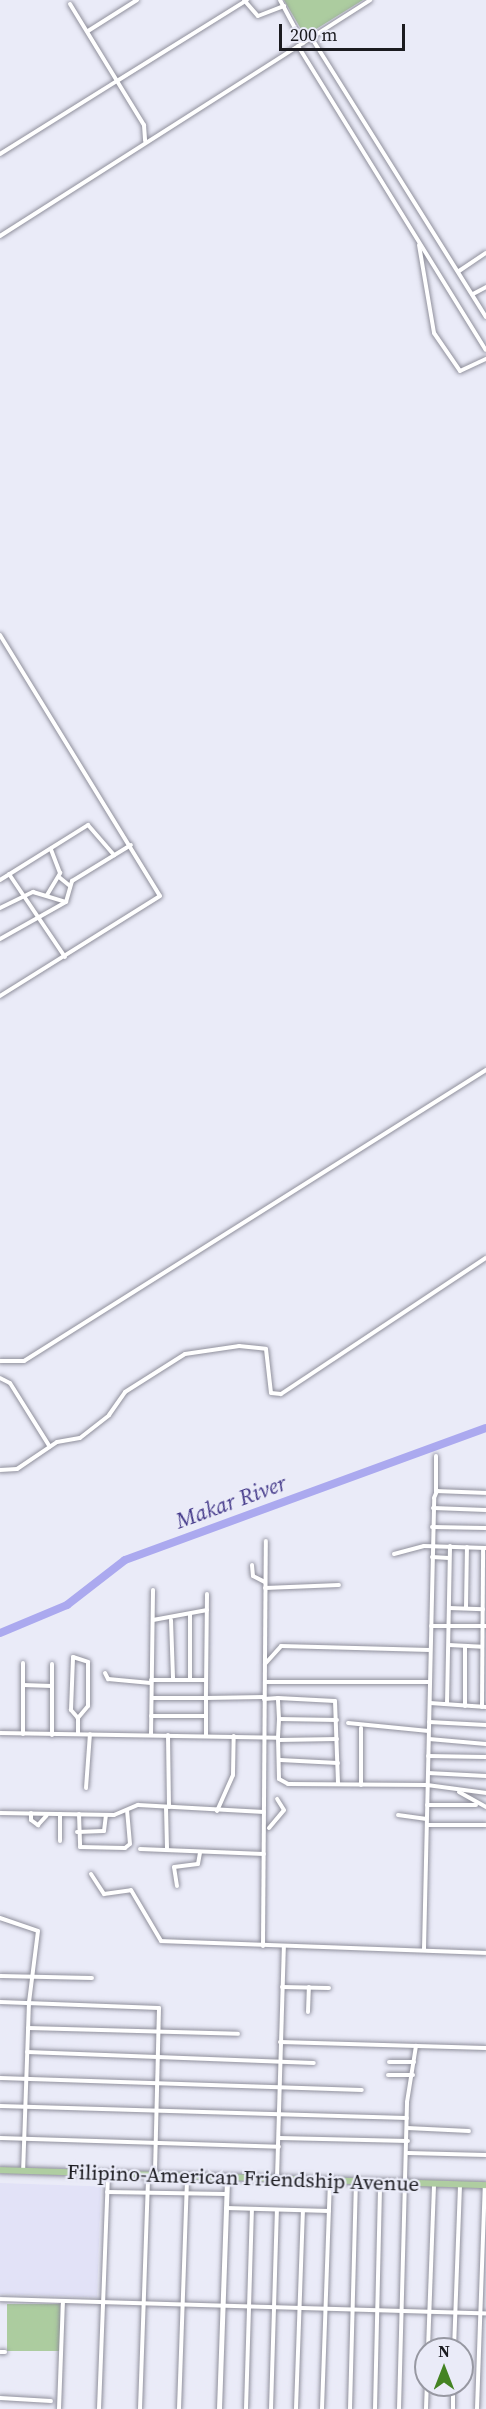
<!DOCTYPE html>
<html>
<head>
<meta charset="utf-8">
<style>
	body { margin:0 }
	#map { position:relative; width:486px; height:2409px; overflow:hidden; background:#eaebf8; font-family:"Source Serif 4",serif }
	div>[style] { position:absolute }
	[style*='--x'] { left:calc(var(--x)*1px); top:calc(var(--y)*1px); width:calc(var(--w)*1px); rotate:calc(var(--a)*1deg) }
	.built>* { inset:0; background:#e2e2f7; transform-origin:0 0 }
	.green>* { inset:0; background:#accc9f; transform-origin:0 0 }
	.river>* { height:8px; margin:-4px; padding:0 4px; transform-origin:4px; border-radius:4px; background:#aba9ef }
	.roads { filter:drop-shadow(0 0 2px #8f8f9b) drop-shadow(0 0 2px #8f8f9b) }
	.minor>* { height:4px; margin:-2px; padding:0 2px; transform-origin:2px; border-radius:2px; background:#fff }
	.tertiary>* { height:5px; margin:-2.5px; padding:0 2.5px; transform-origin:2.5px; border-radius:2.5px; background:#fff }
	.primary>* { height:6px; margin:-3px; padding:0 3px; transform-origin:3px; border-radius:3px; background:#afcda1 }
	span { translate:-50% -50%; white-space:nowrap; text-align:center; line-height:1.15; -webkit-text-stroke:4.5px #eaebf8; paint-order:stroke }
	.street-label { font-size:21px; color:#1b1b20 }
	.water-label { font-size:22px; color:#433889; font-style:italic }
	.north { position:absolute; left:414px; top:2337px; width:60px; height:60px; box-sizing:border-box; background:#eaebf8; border:2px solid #9798a2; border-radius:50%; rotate:0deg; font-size:16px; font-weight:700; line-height:24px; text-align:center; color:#1b1b20 }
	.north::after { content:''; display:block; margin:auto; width:21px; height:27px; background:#448323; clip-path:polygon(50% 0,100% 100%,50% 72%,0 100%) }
	.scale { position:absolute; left:279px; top:24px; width:126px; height:27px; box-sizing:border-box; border:3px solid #1b1b20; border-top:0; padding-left:8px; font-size:18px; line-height:21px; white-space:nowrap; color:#1b1b20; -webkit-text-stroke:4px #eaebf8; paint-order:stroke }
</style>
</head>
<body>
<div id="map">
	<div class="built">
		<div style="left:0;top:2183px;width:101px;height:111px;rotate:2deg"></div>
	</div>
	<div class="green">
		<div style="clip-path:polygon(284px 0,363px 0,305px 36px)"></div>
		<div style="left:7px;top:2304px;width:53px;height:47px"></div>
	</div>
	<div class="river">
		<div style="--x:0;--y:1633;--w:73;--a:-22.7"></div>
		<div style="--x:67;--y:1605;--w:73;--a:-37.8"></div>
		<div style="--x:125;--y:1560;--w:384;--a:-20.1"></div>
	</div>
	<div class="roads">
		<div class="minor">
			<div style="--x:244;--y:0;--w:21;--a:49"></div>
			<div style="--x:258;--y:16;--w:28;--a:-21"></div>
			<div style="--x:280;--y:0;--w:49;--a:61.9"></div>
			<div style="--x:70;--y:4;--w:90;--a:58.6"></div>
			<div style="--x:117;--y:81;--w:153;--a:-31.9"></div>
			<div style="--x:88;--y:31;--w:58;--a:-32.3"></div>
			<div style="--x:311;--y:37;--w:330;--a:58"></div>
			<div style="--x:298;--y:46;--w:357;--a:58.3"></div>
			<div style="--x:0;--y:154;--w:138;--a:-32"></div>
			<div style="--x:117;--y:81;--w:52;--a:58.5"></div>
			<div style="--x:144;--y:125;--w:16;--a:86"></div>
			<div style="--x:0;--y:236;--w:439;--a:-32.5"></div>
			<div style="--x:419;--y:245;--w:89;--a:80.3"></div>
			<div style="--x:434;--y:333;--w:46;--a:55.6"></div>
			<div style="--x:460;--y:371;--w:29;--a:-25"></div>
			<div style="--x:459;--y:271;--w:32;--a:-34"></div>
			<div style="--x:473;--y:294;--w:15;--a:-28"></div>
			<div style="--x:0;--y:635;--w:306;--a:58.5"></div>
			<div style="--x:160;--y:896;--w:189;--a:148"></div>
			<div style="--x:9;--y:874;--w:100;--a:56"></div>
			<div style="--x:59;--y:877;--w:13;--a:39"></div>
			<div style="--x:0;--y:880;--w:104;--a:-32"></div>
			<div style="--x:88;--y:825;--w:40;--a:49"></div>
			<div style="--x:47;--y:895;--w:26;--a:-59"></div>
			<div style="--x:60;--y:873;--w:26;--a:-111"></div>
			<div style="--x:0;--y:908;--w:37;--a:-26"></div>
			<div style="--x:33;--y:892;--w:34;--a:17"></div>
			<div style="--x:0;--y:939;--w:76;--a:-29.3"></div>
			<div style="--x:66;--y:902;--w:22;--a:-74"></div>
			<div style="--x:72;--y:881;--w:69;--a:-31.4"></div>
			<div style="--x:0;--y:1361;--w:24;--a:0"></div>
			<div style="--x:24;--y:1361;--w:546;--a:-32.21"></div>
			<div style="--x:0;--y:1378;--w:11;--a:27"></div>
			<div style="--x:10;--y:1383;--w:75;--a:58"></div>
			<div style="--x:0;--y:1470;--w:17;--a:-3"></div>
			<div style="--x:17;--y:1469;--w:48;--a:-34"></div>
			<div style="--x:57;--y:1442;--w:23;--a:-10"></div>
			<div style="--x:80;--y:1438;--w:37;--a:-38"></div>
			<div style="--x:109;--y:1415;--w:28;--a:-55"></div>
			<div style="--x:125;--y:1392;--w:71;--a:-32.3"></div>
			<div style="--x:185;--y:1354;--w:55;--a:-8.4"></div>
			<div style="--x:239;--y:1346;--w:27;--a:6"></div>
			<div style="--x:266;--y:1349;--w:44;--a:83.5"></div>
			<div style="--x:271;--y:1393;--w:10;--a:6"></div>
			<div style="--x:281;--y:1394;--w:246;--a:-33.6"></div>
			<div style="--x:436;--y:1492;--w:36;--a:-90"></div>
			<div style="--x:433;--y:1508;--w:53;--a:2.2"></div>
			<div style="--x:432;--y:1527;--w:54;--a:1.1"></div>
			<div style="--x:394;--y:1554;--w:31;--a:-15"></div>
			<div style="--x:424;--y:1546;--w:62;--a:1.8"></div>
			<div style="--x:432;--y:1557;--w:17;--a:3"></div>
			<div style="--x:252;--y:1565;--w:11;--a:85"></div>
			<div style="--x:253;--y:1576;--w:13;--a:27"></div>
			<div style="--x:265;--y:1588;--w:74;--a:-2.3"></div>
			<div style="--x:207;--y:1594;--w:104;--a:90.6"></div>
			<div style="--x:206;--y:1698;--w:58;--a:-1"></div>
			<div style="--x:449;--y:1608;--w:34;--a:2"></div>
			<div style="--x:466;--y:1608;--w:61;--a:-89.1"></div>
			<div style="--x:153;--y:1620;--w:55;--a:-10.5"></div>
			<div style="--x:171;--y:1620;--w:58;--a:88"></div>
			<div style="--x:431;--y:1626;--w:55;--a:0"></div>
			<div style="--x:449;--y:1645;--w:33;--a:3"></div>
			<div style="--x:465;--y:1647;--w:59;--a:90"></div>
			<div style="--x:73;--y:1657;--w:16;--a:18"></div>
			<div style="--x:88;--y:1662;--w:44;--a:90"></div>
			<div style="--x:88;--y:1706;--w:16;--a:130"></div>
			<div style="--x:78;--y:1718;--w:11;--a:-131"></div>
			<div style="--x:71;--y:1710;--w:53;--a:-87.8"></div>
			<div style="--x:23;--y:1663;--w:71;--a:90"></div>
			<div style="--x:52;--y:1664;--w:71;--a:90"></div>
			<div style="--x:265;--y:1664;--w:24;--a:-48"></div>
			<div style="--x:281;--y:1646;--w:149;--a:1.5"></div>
			<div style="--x:105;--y:1673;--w:7;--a:63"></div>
			<div style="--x:108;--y:1679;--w:43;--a:5.3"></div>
			<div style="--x:151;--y:1680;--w:55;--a:0"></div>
			<div style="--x:190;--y:1680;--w:66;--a:-90"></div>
			<div style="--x:265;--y:1682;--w:165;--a:0"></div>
			<div style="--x:23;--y:1685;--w:29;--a:2"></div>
			<div style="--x:152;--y:1698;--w:54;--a:0"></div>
			<div style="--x:206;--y:1698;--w:38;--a:90"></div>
			<div style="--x:264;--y:1699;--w:14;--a:-4"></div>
			<div style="--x:430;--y:1703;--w:56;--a:4.1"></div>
			<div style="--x:447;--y:1704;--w:158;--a:-88.9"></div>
			<div style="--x:482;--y:1707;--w:159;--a:-89.6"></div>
			<div style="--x:151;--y:1716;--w:55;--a:0"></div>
			<div style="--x:279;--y:1719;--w:21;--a:-93"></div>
			<div style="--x:278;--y:1698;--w:57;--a:3"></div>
			<div style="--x:335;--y:1701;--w:82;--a:87.9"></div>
			<div style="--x:429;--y:1722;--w:57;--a:3"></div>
			<div style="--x:348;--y:1723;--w:81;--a:5.6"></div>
			<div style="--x:0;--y:1733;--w:278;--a:1"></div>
			<div style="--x:278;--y:1738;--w:19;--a:-87"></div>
			<div style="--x:279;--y:1719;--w:58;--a:1"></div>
			<div style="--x:78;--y:1734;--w:16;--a:-90"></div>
			<div style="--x:151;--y:1735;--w:145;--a:-89.2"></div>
			<div style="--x:168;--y:1735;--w:72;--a:89.2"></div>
			<div style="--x:278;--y:1738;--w:41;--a:88.6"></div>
			<div style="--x:279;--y:1779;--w:10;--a:29"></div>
			<div style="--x:288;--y:1784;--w:139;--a:0.4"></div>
			<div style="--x:427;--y:1785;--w:60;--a:7.7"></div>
			<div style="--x:429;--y:1739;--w:57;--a:5"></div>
			<div style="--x:279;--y:1740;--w:58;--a:-1"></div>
			<div style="--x:428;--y:1756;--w:58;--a:1"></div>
			<div style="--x:280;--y:1760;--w:58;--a:3"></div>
			<div style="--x:428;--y:1773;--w:58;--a:3"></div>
			<div style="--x:361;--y:1785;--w:57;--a:-90"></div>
			<div style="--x:86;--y:1788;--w:54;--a:-85.8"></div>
			<div style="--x:459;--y:1792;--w:31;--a:29"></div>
			<div style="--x:427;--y:1805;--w:49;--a:0"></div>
			<div style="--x:166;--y:1807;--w:42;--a:88.6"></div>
			<div style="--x:217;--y:1811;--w:39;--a:-66"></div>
			<div style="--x:233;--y:1775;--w:39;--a:-89"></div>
			<div style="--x:0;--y:1813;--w:114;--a:1"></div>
			<div style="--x:114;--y:1815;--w:26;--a:-23"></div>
			<div style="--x:138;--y:1805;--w:126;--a:3.2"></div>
			<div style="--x:31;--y:1813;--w:7;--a:90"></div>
			<div style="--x:31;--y:1820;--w:9;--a:36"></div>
			<div style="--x:38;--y:1825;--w:13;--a:-48"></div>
			<div style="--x:79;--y:1814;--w:33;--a:88"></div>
			<div style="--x:80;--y:1847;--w:45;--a:1.3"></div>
			<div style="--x:125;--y:1848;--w:6;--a:-39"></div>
			<div style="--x:130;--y:1844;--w:34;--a:-95"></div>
			<div style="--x:398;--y:1815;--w:29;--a:8"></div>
			<div style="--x:427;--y:1825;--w:59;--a:0"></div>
			<div style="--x:269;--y:1828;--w:23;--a:-50"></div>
			<div style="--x:284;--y:1810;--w:13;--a:-122"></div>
			<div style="--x:77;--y:1832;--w:27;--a:-2"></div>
			<div style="--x:104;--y:1831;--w:16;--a:-83"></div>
			<div style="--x:60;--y:1841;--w:27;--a:-90"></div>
			<div style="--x:140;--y:1849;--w:124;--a:2.3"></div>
			<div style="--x:91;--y:1874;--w:24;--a:57"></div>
			<div style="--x:104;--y:1894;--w:27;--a:-8"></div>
			<div style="--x:131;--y:1890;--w:59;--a:59.5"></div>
			<div style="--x:161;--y:1941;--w:325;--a:2.1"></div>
			<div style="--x:177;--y:1886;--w:19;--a:-99"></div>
			<div style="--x:174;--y:1867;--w:24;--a:-7"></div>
			<div style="--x:198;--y:1864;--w:11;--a:-80"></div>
			<div style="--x:0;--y:1918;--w:40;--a:18.9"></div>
			<div style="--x:38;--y:1931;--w:72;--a:97.2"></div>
			<div style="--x:29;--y:2002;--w:168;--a:92"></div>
			<div style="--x:263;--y:1946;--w:405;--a:-89.6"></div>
			<div style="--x:424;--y:1949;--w:451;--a:-88.7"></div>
			<div style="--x:434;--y:1498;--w:8;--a:-67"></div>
			<div style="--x:437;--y:1491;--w:49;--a:2.3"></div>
			<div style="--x:0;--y:1976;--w:92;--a:1.2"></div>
			<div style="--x:282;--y:1987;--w:47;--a:1.2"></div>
			<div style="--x:0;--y:2002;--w:159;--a:2.2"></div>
			<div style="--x:159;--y:2008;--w:166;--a:91.4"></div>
			<div style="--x:308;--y:2012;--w:25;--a:-88"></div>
			<div style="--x:28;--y:2028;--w:210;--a:1.6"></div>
			<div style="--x:280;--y:2042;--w:206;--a:1.7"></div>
			<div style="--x:27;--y:2052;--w:287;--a:2.2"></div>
			<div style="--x:389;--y:2062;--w:25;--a:0"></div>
			<div style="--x:388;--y:2075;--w:25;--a:0"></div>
			<div style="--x:0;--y:2078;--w:362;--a:1.9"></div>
			<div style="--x:0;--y:2106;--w:407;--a:1.7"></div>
			<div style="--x:407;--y:2128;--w:62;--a:2.8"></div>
			<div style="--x:0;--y:2138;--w:279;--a:1.8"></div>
			<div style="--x:279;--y:2138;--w:129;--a:1.3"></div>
			<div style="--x:408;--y:2153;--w:78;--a:1.5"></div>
			<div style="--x:277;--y:2178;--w:232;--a:-88.3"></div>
			<div style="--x:107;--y:2192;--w:119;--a:1"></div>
			<div style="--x:226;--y:2208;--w:103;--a:1.7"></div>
			<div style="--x:0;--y:2299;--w:486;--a:1.7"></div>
			<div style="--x:428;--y:2349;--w:166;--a:-87.9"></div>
			<div style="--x:454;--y:2349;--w:165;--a:-87.9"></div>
			<div style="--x:0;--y:2352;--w:5;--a:0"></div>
			<div style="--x:0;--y:2398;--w:51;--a:3.4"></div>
			<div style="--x:59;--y:2409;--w:108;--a:-87.9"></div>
			<div style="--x:99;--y:2409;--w:235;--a:-87.8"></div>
			<div style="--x:140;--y:2409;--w:234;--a:-88"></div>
			<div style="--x:179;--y:2409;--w:233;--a:-88"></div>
			<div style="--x:246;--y:2409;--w:199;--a:-88.3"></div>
			<div style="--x:271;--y:2409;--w:199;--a:-88.3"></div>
			<div style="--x:296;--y:2409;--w:198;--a:-88"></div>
			<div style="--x:322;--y:2409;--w:229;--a:-88"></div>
			<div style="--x:350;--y:2409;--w:227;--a:-88.5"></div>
			<div style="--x:375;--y:2409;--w:227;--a:-88.7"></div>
			<div style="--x:399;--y:2409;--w:307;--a:-88.5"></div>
			<div style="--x:407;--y:2102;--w:57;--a:-80.9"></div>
			<div style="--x:426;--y:2409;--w:24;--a:-88"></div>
			<div style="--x:453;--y:2409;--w:24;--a:-90"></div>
			<div style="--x:477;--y:2409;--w:224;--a:-88"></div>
		</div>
		<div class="tertiary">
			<div style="--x:219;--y:2409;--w:232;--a:-88"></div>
		</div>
		<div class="primary">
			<div style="--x:0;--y:2170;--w:486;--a:1.8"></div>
		</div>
	</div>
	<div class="street-label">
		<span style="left:243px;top:2178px;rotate:2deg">Filipino-American Friendship Avenue</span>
	</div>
	<div class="water-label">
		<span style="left:231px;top:1502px;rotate:-20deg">Makar River</span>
	</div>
	<div class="north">N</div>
	<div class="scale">200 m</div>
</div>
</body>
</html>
